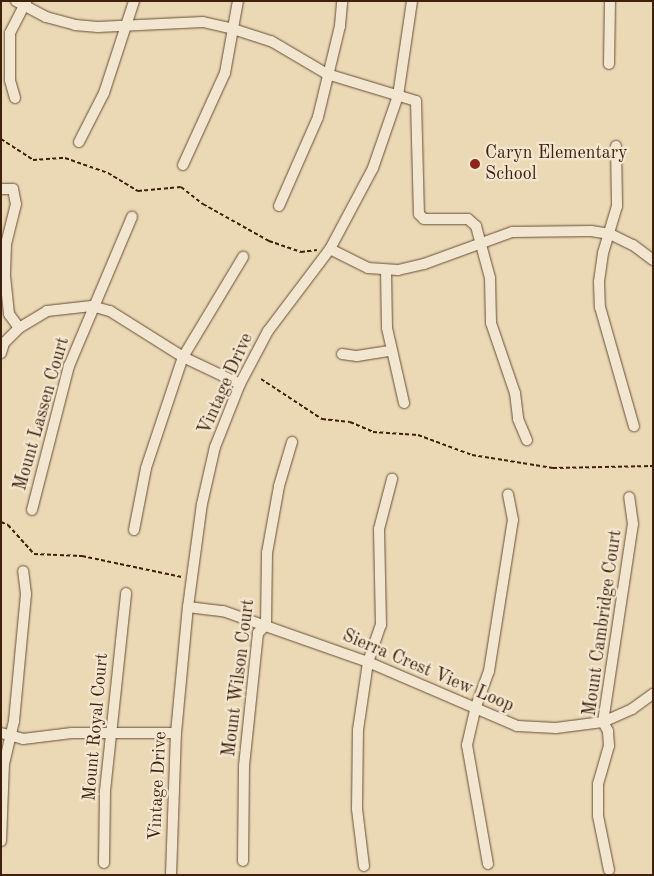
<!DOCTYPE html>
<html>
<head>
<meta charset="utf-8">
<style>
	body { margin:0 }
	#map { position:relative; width:654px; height:876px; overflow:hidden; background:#ebd9b6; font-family:"Old Standard TT",serif }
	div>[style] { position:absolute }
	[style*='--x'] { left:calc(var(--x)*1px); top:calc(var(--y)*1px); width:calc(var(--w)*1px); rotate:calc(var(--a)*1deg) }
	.path>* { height:2px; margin-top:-1px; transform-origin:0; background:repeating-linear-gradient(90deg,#3e200c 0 4px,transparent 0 6.5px) }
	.roads { filter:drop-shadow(0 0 1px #694e36) drop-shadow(0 0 1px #694e36) }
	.minor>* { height:10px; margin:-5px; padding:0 5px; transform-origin:5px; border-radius:5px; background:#f2e6d0 }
	.dots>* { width:14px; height:14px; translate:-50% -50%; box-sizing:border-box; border:2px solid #f2e6d0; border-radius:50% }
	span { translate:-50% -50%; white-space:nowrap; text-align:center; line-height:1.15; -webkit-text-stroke:4.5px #f2e6d0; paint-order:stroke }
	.poi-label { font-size:18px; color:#3e200c }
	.left { translate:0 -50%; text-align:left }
	.street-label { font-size:18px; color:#3e200c }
	.frame { position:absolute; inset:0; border:2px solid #3e200c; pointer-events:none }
</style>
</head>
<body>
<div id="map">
	<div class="path">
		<div style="--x:1;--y:139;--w:38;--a:33"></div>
		<div style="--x:33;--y:160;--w:32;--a:-4"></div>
		<div style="--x:65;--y:158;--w:46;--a:19.2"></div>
		<div style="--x:108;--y:173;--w:35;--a:31"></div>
		<div style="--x:138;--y:191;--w:43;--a:-5.3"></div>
		<div style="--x:181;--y:187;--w:28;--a:38"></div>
		<div style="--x:203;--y:204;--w:76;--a:29.3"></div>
		<div style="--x:269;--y:241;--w:34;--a:19"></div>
		<div style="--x:301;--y:252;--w:16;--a:-7"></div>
		<div style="--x:261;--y:379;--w:73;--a:33.3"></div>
		<div style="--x:322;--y:419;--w:28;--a:6"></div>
		<div style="--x:350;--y:422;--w:25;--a:23"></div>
		<div style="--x:373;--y:432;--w:45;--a:3.8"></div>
		<div style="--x:418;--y:435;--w:58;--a:20.3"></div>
		<div style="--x:472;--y:455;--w:82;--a:9.1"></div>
		<div style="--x:553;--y:468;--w:100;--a:-1.1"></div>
		<div style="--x:1;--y:522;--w:8;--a:23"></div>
		<div style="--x:8;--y:525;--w:39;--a:48"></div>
		<div style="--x:34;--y:554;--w:48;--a:2.4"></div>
		<div style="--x:82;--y:556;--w:102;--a:11.9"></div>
	</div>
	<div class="roads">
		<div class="minor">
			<div style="--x:16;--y:1;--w:34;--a:28"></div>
			<div style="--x:46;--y:17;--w:30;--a:15"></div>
			<div style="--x:75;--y:25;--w:23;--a:5"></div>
			<div style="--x:98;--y:27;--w:105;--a:-2.7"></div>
			<div style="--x:203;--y:22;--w:31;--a:13"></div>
			<div style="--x:233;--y:29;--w:40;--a:18"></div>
			<div style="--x:271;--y:41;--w:65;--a:30.5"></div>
			<div style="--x:327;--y:74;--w:93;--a:16.9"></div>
			<div style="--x:416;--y:101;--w:113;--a:88.5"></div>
			<div style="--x:419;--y:214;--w:7;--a:45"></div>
			<div style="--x:424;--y:219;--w:44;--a:0"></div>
			<div style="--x:468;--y:219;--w:11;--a:41"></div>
			<div style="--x:476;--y:226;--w:54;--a:74.9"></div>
			<div style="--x:490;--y:278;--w:45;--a:88.7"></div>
			<div style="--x:491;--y:323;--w:74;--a:71.1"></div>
			<div style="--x:515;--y:393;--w:26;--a:83"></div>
			<div style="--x:518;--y:419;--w:23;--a:67"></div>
			<div style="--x:609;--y:64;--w:63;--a:-89.1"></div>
			<div style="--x:15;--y:98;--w:19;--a:-106"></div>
			<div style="--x:10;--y:80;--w:47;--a:-90"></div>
			<div style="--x:10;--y:33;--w:36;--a:-63"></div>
			<div style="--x:79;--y:142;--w:55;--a:-63"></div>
			<div style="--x:104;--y:93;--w:97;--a:-71.9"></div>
			<div style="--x:616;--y:146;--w:60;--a:89"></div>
			<div style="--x:617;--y:206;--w:49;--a:106.6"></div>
			<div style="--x:603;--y:253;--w:29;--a:98"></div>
			<div style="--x:599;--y:282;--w:25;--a:88"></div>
			<div style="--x:600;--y:307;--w:124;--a:74.1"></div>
			<div style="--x:183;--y:165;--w:101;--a:-65.5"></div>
			<div style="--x:225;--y:73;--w:73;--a:-79.8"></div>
			<div style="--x:1;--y:189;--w:12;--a:0"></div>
			<div style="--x:13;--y:189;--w:15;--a:79"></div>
			<div style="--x:16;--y:204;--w:41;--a:104"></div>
			<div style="--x:6;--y:244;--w:32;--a:92"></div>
			<div style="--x:5;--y:276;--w:38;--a:84"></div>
			<div style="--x:9;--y:314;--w:17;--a:54"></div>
			<div style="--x:279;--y:206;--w:97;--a:-66.3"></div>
			<div style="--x:318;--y:117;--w:94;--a:-76.4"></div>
			<div style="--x:340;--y:26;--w:25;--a:-85"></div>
			<div style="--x:330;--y:249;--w:42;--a:26.6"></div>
			<div style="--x:368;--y:268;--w:30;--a:4"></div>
			<div style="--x:398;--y:270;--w:27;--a:-13"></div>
			<div style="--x:424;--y:264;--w:94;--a:-20"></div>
			<div style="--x:512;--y:232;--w:79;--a:-0.7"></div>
			<div style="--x:591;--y:231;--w:19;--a:9"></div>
			<div style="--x:610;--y:234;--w:25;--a:26"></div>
			<div style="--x:633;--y:245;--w:25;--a:37"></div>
			<div style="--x:386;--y:270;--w:58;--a:89"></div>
			<div style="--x:387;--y:328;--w:77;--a:77.2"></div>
			<div style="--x:1;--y:353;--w:10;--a:-73"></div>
			<div style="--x:4;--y:343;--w:21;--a:-45"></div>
			<div style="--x:19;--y:328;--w:33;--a:-31"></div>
			<div style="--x:47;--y:311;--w:45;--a:-6.3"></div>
			<div style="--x:92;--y:306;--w:19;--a:16"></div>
			<div style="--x:110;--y:311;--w:86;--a:32.2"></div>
			<div style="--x:183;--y:357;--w:63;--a:25.3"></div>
			<div style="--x:342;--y:354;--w:15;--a:8"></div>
			<div style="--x:357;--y:356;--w:33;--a:-9"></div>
			<div style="--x:32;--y:510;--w:149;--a:-75.6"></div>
			<div style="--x:69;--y:366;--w:162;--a:-67.1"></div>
			<div style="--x:134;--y:530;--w:63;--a:-79"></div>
			<div style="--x:146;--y:468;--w:117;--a:-71.6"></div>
			<div style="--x:183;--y:357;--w:117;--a:-59"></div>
			<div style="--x:188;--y:607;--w:35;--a:7"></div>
			<div style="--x:223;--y:611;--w:154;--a:19.4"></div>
			<div style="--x:368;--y:662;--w:162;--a:23.2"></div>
			<div style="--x:517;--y:726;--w:39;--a:3"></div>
			<div style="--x:556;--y:728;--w:47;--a:-7.3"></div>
			<div style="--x:603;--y:722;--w:32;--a:-24"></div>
			<div style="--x:632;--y:709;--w:26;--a:-36"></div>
			<div style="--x:1;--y:733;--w:23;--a:15"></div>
			<div style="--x:23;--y:739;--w:49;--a:-7"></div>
			<div style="--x:72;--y:733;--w:104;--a:0"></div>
			<div style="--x:1;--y:841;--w:77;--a:-87.8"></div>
			<div style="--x:4;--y:764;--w:44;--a:-76.9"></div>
			<div style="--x:14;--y:721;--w:128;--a:-84.6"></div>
			<div style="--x:26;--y:594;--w:23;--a:-97"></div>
			<div style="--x:243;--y:861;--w:95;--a:-89.4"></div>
			<div style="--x:244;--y:766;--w:134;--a:-84"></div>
			<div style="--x:258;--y:633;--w:11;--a:-45"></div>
			<div style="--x:266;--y:625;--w:72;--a:-89.2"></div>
			<div style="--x:267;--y:553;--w:68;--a:-79.8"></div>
			<div style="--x:279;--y:486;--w:46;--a:-73.5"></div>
			<div style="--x:104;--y:863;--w:72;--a:-89.2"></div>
			<div style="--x:105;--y:791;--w:199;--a:-83.9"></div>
			<div style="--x:488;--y:864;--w:121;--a:-100"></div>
			<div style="--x:467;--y:745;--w:37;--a:-77"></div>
			<div style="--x:475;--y:709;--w:40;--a:-69.8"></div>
			<div style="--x:489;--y:671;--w:153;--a:-81"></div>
			<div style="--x:513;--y:520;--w:26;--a:-101"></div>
			<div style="--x:364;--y:866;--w:57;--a:-97"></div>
			<div style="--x:357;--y:809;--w:79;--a:-89.3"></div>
			<div style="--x:358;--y:730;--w:69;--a:-81.6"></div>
			<div style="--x:368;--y:662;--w:39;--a:-71"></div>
			<div style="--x:381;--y:625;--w:96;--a:-91.2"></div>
			<div style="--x:379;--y:529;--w:52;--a:-75.4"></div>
			<div style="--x:609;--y:870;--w:55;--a:-101.5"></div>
			<div style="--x:598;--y:816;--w:32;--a:-90"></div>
			<div style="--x:598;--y:784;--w:40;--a:-74"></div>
			<div style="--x:609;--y:746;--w:15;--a:-94"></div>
			<div style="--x:608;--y:731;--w:10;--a:-119"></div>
			<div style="--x:603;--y:722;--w:200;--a:-81.4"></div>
			<div style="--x:633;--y:524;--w:27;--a:-98"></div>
			<div style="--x:171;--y:875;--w:142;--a:-88"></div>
			<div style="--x:176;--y:733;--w:127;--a:-84.6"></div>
			<div style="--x:188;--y:607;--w:104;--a:-82.3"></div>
			<div style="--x:202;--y:504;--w:58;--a:-77.2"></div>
			<div style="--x:215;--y:447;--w:68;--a:-68.4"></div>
			<div style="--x:240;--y:384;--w:60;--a:-62.2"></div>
			<div style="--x:268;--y:331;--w:103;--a:-52.9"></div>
			<div style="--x:330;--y:249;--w:92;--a:-62"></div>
			<div style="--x:373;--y:168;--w:76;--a:-70.9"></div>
			<div style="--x:398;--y:96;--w:96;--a:-81.6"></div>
		</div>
	</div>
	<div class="dots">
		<div style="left:475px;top:164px;background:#8f2418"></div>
	</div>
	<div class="poi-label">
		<span class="left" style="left:485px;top:164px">Caryn Elementary<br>School</span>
	</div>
	<div class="street-label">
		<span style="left:226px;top:384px;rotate:-66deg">Vintage Drive</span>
		<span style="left:42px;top:414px;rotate:-74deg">Mount Lassen Court</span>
		<span style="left:603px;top:623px;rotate:-82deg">Mount Cambridge Court</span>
		<span style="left:428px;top:671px;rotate:23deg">Sierra Crest View Loop</span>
		<span style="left:239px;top:678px;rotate:-83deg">Mount Wilson Court</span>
		<span style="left:96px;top:727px;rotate:-85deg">Mount Royal Court</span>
		<span style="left:158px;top:786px;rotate:-87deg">Vintage Drive</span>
	</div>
	<div class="frame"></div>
</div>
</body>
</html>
